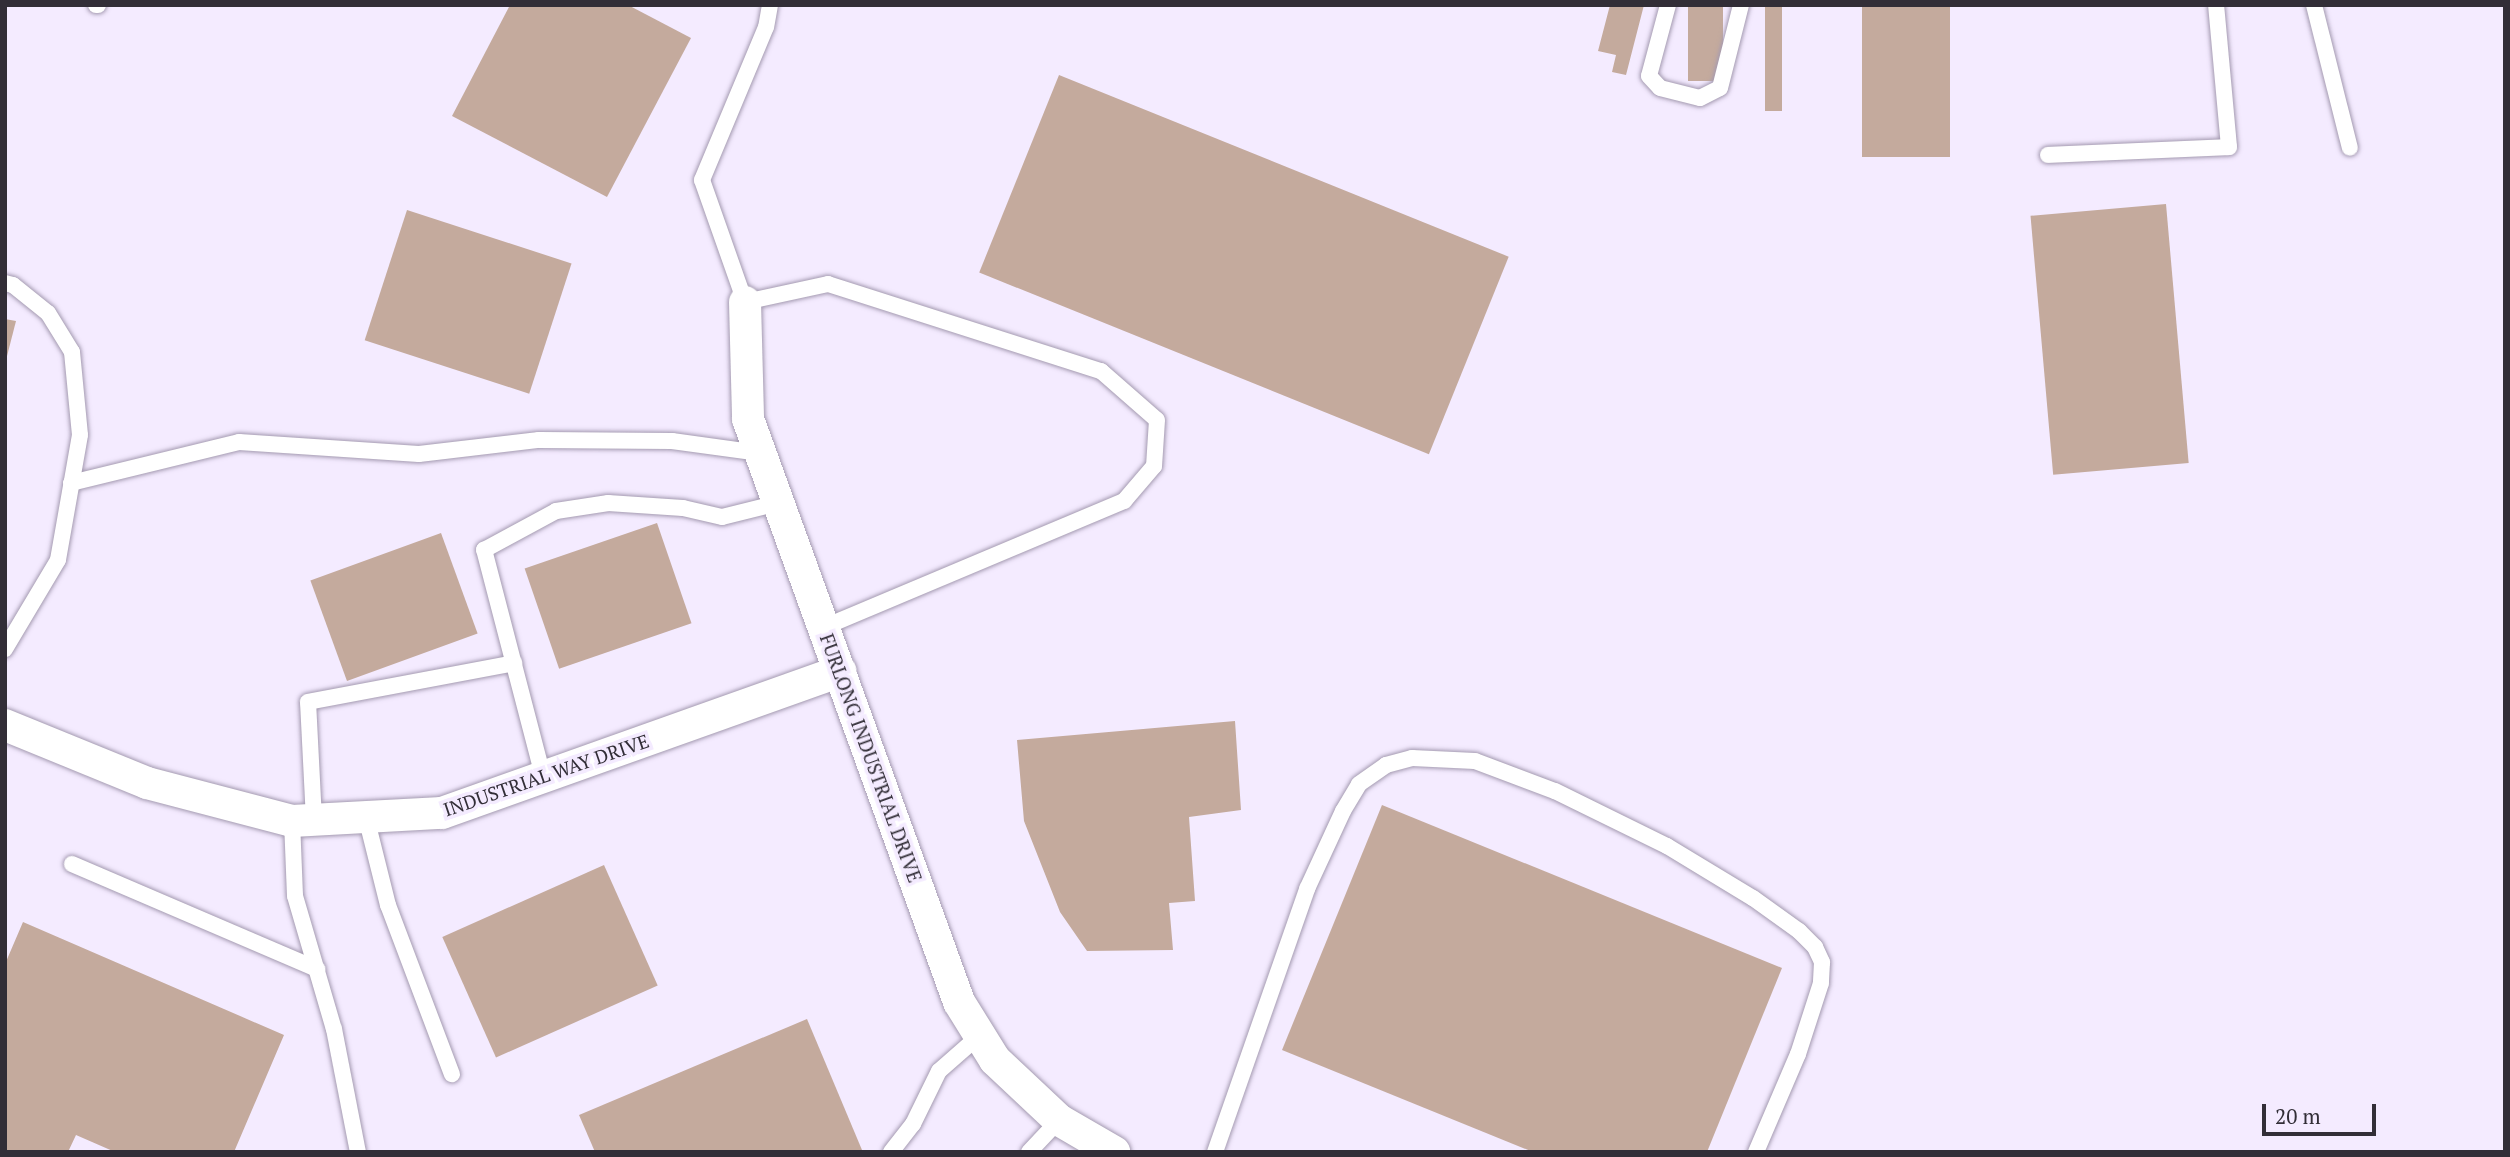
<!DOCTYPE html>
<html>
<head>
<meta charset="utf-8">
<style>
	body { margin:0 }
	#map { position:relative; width:2510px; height:1157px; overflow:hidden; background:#f4ebff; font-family:"PT Serif",serif }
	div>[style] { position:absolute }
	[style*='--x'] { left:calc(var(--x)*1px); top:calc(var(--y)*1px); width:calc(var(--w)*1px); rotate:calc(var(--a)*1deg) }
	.building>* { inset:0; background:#c4aa9d; transform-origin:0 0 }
	.roads { filter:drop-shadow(0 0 2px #a49ab1) drop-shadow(0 0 2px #a49ab1) }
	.service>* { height:16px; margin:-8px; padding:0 8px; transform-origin:8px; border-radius:8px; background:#fff }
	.minor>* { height:32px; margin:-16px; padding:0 16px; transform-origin:16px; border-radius:16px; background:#fff }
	span { translate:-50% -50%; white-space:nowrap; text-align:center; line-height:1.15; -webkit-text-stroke:7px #f4ebff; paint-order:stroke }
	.street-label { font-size:19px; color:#322e37 }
	.frame { position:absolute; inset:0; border:7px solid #322e37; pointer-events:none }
	.scale { position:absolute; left:2262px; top:1104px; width:114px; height:32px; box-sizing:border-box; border:4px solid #322e37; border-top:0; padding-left:9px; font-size:21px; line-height:24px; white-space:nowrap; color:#322e37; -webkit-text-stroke:5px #f4ebff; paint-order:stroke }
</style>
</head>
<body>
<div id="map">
	<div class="building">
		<div style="clip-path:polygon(510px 5px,628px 5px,691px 38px,607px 197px,452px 116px)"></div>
		<div style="clip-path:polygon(1610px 5px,1644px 5px,1626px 75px,1612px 72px,1616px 55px,1598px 51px)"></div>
		<div style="left:1688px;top:5px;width:35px;height:76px"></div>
		<div style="left:1765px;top:5px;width:17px;height:106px"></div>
		<div style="left:1862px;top:5px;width:88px;height:152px"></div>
		<div style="left:1059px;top:75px;width:485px;height:213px;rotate:22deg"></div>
		<div style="left:2166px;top:204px;width:260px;height:136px;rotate:85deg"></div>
		<div style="left:407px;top:210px;width:173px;height:137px;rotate:18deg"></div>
		<div style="clip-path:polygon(5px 319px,16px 321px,6px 360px,5px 360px)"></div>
		<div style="left:657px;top:523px;width:106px;height:140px;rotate:71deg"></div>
		<div style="left:441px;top:533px;width:107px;height:139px;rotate:70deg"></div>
		<div style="clip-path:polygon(1235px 721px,1241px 810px,1189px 817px,1195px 901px,1169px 903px,1173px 950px,1087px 951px,1060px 912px,1024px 821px,1017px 740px)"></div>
		<div style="clip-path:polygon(1382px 805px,1782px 968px,1707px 1152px,1533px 1152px,1282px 1050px)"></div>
		<div style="left:604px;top:865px;width:132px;height:177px;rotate:66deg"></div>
		<div style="clip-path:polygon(23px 922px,284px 1035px,234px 1152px,115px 1152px,76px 1135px,68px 1152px,5px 1152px,5px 964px)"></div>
		<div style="clip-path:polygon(807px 1019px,862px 1150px,595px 1152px,579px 1115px)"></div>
	</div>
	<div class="roads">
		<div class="service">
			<div style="--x:96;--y:5;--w:2;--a:0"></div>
			<div style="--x:770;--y:5;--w:22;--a:100"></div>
			<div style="--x:766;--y:27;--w:166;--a:112.7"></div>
			<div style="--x:702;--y:180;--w:129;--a:70.6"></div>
			<div style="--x:745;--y:302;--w:85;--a:-12.2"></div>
			<div style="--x:828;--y:284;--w:287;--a:17.7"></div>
			<div style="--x:1101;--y:371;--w:74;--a:41.2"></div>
			<div style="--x:1157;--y:420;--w:46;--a:93.7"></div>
			<div style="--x:1154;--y:466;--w:46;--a:130.6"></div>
			<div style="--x:1124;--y:501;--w:325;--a:157.2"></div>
			<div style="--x:1668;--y:5;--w:73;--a:105"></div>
			<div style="--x:1649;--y:76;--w:16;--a:47"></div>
			<div style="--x:1660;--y:88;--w:41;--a:14"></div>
			<div style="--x:1700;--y:98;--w:22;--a:-27"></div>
			<div style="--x:1720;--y:88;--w:86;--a:-75.8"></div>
			<div style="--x:2314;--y:5;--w:147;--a:75.9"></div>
			<div style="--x:2048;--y:155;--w:181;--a:-2.5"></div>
			<div style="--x:2229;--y:147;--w:143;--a:-95.2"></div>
			<div style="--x:5;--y:283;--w:8;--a:14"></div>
			<div style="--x:13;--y:285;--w:45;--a:38.7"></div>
			<div style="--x:48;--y:313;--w:46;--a:58.4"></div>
			<div style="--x:72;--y:352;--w:83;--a:84.5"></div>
			<div style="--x:80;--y:435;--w:127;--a:100"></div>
			<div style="--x:58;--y:560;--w:104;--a:120.8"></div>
			<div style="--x:71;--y:483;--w:173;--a:-13.7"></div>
			<div style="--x:239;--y:442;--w:180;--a:3.8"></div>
			<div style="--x:419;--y:454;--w:121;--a:-6.7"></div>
			<div style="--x:539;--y:440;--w:133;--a:0.4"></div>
			<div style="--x:672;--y:441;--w:89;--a:7.8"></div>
			<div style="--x:543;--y:776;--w:234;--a:-104.6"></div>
			<div style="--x:484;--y:550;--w:82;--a:-28.4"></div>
			<div style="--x:556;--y:511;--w:53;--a:-8.7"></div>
			<div style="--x:608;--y:503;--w:75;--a:3.8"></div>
			<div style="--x:683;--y:508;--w:40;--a:13"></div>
			<div style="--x:722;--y:517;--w:58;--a:-14"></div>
			<div style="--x:366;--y:817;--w:91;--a:76"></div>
			<div style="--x:388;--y:905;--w:181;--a:69.3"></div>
			<div style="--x:314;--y:820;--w:118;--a:-92.9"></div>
			<div style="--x:308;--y:702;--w:210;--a:-10.7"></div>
			<div style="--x:292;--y:821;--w:75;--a:87.7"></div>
			<div style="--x:295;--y:896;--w:139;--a:73.7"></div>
			<div style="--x:334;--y:1029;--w:125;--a:79"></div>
			<div style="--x:72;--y:864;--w:267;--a:23.2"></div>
			<div style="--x:891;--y:1152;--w:36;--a:-52"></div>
			<div style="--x:913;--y:1124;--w:59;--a:-63.9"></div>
			<div style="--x:939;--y:1071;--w:55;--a:-41.3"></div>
			<div style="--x:1029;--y:1152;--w:44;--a:-46.8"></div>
			<div style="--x:1215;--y:1152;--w:279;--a:-70.7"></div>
			<div style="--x:1307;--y:889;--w:86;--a:-65.2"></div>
			<div style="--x:1343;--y:811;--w:31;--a:-59"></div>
			<div style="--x:1359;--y:784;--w:33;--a:-35"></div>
			<div style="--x:1386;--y:765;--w:27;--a:-15"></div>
			<div style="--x:1412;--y:758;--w:63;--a:2.7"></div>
			<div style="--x:1475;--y:761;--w:85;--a:20.6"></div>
			<div style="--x:1555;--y:791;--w:125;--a:26.2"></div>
			<div style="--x:1667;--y:846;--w:100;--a:31.2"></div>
			<div style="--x:1753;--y:898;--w:57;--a:35.7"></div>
			<div style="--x:1799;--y:931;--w:23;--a:45"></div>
			<div style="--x:1815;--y:947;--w:17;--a:65"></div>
			<div style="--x:1822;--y:962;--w:21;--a:93"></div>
			<div style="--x:1821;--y:983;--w:75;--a:107.9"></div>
			<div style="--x:1798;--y:1054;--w:107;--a:113.2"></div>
		</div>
		<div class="minor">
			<div style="--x:745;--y:302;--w:117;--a:88.5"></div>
			<div style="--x:748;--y:419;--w:620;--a:70.1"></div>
			<div style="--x:959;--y:1002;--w:68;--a:58.2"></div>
			<div style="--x:995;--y:1060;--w:88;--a:43.2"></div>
			<div style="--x:1059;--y:1120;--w:64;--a:30.2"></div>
			<div style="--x:5;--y:725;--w:153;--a:22.2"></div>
			<div style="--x:147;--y:783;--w:150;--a:14.7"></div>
			<div style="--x:292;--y:821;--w:150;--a:-3.1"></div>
			<div style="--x:442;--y:813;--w:423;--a:-19.6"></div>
		</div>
	</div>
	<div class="street-label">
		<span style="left:871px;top:758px;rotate:70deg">FURLONG INDUSTRIAL DRIVE</span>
		<span style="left:546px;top:775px;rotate:-19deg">INDUSTRIAL WAY DRIVE</span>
	</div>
	<div class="frame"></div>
	<div class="scale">20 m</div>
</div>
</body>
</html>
